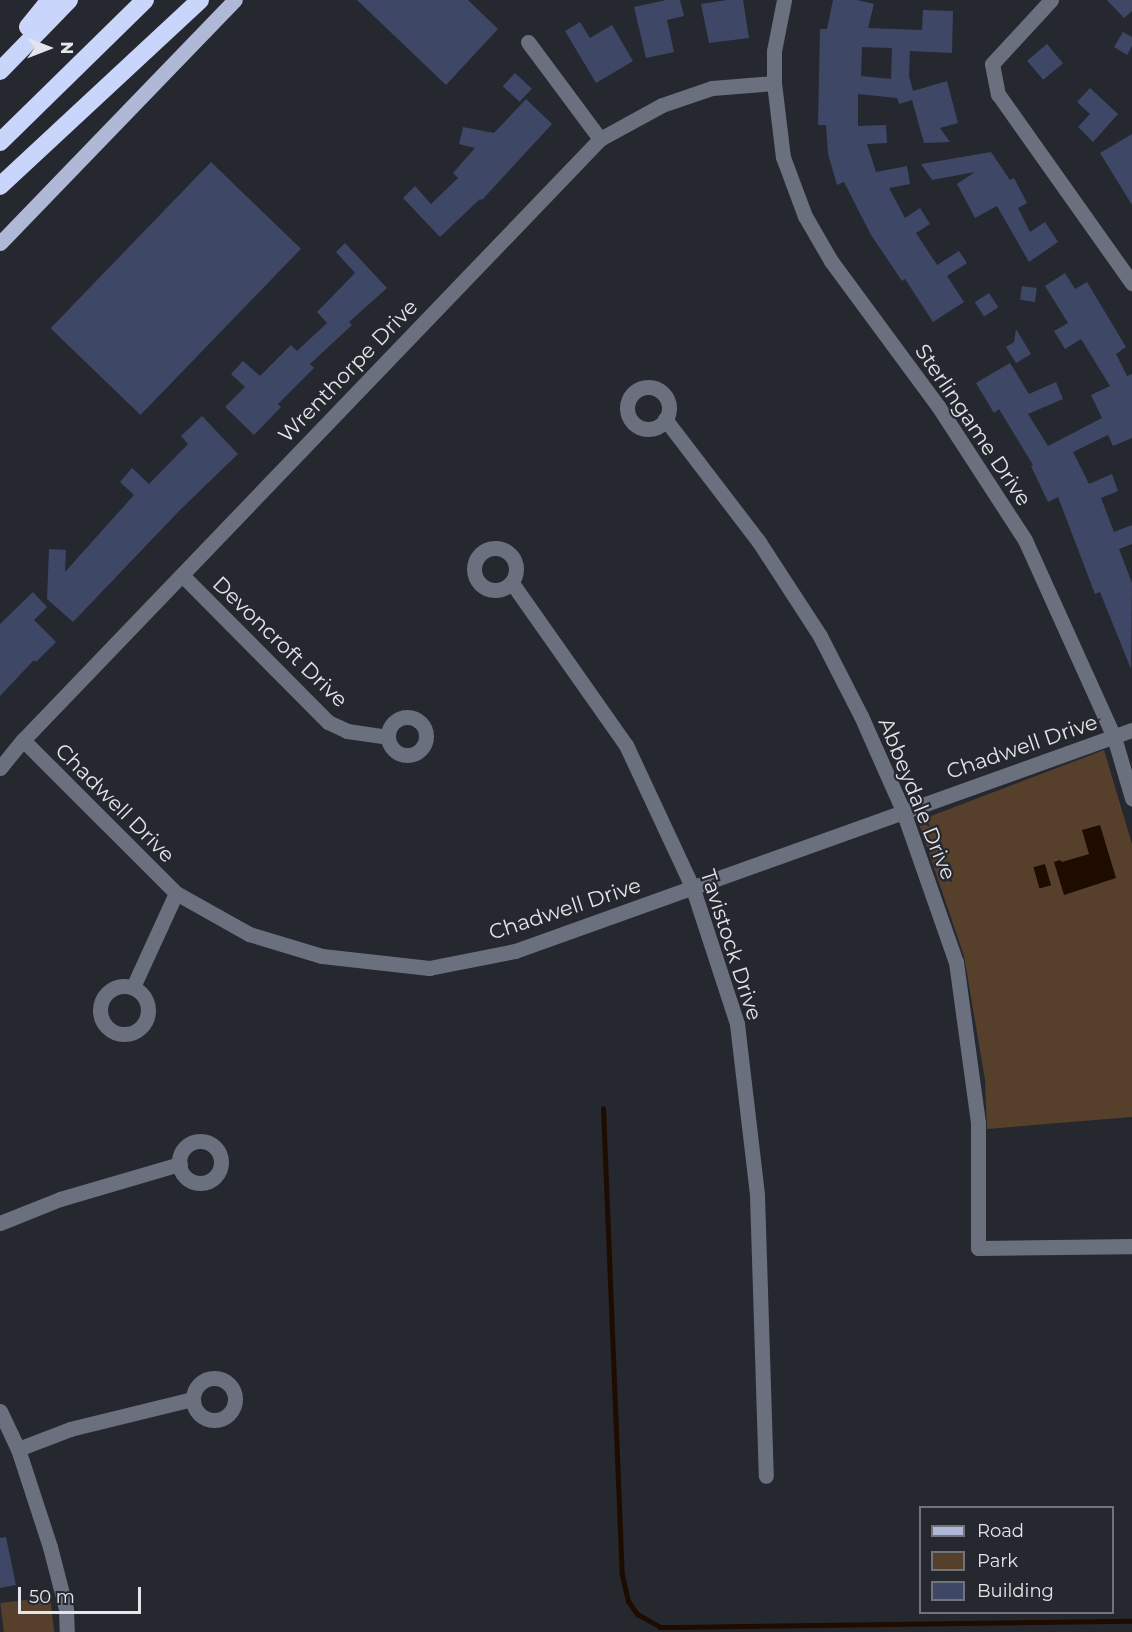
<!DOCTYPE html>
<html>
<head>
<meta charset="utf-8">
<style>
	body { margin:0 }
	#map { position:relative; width:1132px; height:1632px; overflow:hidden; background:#25282f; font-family:Montserrat,sans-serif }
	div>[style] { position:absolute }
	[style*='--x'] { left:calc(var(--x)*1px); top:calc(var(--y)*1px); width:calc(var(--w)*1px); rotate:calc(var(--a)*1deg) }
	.green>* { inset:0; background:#563f2b; transform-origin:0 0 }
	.water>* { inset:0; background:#1e0c00; transform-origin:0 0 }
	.stream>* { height:5px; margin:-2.5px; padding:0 2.5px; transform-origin:2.5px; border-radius:2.5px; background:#1e0c00 }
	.building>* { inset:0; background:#3f4766; transform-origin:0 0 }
	.minor>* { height:15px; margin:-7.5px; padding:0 7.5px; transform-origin:7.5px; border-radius:7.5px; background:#6b707f }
	.minor>.ring { margin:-7.5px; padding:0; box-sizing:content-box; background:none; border:15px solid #6b707f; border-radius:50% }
	.major>* { height:15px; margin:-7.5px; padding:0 7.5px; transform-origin:7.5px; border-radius:7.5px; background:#afb8d7 }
	.highway>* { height:18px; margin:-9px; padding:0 9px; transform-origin:9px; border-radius:9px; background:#c9d5fa }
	span { translate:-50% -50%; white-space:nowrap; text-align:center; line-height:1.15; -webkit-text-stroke:4.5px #25282f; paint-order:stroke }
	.street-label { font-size:21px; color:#e3e5ea }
	.legend { position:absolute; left:919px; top:1506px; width:195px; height:108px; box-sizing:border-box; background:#25282f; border:2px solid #71747a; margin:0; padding:8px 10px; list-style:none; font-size:18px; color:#e3e5ea }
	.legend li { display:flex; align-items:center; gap:12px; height:30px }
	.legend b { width:30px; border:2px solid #71747a }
	.north { position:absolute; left:18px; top:18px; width:60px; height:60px; -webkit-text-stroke:4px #25282f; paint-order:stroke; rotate:90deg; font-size:16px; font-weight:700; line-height:24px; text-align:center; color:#e3e5ea }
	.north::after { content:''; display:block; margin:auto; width:21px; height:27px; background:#e3e5ea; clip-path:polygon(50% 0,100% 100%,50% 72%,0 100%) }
	.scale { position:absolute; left:18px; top:1587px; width:123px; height:27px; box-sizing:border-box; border:3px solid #e3e5ea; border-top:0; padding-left:8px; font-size:18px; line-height:21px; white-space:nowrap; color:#e3e5ea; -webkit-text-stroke:4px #25282f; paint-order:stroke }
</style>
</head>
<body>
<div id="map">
	<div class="green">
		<div style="clip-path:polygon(1104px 750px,1132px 844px,1132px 1117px,987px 1129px,985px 1080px,964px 956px,918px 821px)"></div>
		<div style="left:50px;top:1597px;width:35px;height:50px;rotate:83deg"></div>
	</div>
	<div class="water">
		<div style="clip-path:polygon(1100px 825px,1116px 878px,1064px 895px,1054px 862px,1060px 860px,1062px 862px,1089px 854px,1082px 830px)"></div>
		<div style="left:1045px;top:864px;width:22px;height:12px;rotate:74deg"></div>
	</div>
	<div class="stream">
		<div style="--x:603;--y:1108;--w:467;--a:87.7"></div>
		<div style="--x:622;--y:1575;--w:27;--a:77"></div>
		<div style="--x:628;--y:1601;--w:16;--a:55"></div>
		<div style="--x:637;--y:1614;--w:26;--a:29"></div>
		<div style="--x:660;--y:1627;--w:17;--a:0"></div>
		<div style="--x:677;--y:1627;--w:455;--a:-0.8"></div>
	</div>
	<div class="building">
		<div style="clip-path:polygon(357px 0,468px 0,498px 29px,446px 85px)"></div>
		<div style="clip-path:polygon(666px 0,680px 0,684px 16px,667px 20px,674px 52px,646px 58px,634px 7px)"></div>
		<div style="clip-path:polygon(727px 0,743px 0,749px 38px,709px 43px,701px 4px)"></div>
		<div style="clip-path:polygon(evenodd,833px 0,857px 0,874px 4px,868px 28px,922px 30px,923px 10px,953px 11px,952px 53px,910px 51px,909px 76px,913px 91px,947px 81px,958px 123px,940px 128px,950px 142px,924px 143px,912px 100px,899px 104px,897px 98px,858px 94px,858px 126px,886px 125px,887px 143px,867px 144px,876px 172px,907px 166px,910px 184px,889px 188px,905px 218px,920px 208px,930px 224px,916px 233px,937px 265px,959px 251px,967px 263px,947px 276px,964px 302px,933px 322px,905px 279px,902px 281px,871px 235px,844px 182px,837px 185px,828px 154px,826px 125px,818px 125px,820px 29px,827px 29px,833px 0,862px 47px,892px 48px,891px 79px,861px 76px,862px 47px)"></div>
		<div style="clip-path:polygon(1107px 0,1132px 0,1132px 11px,1124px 18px)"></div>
		<div style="clip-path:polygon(580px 22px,590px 38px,612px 25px,633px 61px,596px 83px,565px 31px)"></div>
		<div style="clip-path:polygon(1123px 32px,1132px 37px,1132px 46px,1127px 55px,1114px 47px)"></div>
		<div style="left:1047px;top:44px;width:25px;height:26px;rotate:50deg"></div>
		<div style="left:515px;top:73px;width:23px;height:18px;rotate:43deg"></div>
		<div style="clip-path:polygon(1090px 88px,1118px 114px,1093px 142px,1078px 127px,1090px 114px,1077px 102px)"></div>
		<div style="clip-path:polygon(526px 99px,552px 124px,482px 200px,480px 199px,440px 237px,403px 198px,415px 186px,431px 204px,458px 178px,453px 173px,475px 148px,459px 144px,463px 127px,494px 133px)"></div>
		<div style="clip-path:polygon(1132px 134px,1132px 205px,1100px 153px)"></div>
		<div style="clip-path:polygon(991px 152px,1010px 180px,1014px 178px,1027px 203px,1018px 208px,1030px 232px,1045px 222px,1058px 242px,1029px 262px,997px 206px,975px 218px,957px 184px,975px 172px,932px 180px,921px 164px)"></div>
		<div style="left:211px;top:162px;width:125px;height:231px;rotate:44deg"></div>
		<div style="clip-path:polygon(345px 243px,387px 288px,349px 322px,352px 325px,310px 364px,314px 368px,278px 404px,281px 407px,254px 435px,225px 407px,245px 387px,231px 374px,243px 361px,260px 376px,291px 345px,297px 351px,327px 323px,317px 312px,355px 273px,336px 252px)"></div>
		<div style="clip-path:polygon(1065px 273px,1075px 289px,1087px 282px,1126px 347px,1116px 354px,1127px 376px,1132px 374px,1132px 438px,1113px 446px,1108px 435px,1073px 452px,1089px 484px,1112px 474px,1118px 491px,1101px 498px,1114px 532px,1132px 525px,1132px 544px,1119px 549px,1132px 583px,1131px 669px,1100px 592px,1095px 594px,1058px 497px,1048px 502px,1031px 466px,1033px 465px,999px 409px,994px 413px,976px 383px,1010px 363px,1029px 394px,1056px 382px,1063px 399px,1028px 414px,1048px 446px,1102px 418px,1091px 395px,1110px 386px,1081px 339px,1065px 349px,1054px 331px,1068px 323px,1045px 286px)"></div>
		<div style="left:1022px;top:286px;width:15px;height:14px;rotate:8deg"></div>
		<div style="left:989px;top:293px;width:17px;height:17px;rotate:57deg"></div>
		<div style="clip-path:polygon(1016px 329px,1031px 354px,1016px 363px,1006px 347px,1014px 342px)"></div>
		<div style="clip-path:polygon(202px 416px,238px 454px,180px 510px,73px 622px,47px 599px,49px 549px,66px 550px,65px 572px,134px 495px,120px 482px,132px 468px,149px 484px,188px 444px,181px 436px)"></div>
		<div style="clip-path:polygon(33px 592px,47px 607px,34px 620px,56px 642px,36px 662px,34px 660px,0 696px,0 624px)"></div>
		<div style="clip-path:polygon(6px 1537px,16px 1585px,0 1588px,0 1538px)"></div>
	</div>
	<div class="minor">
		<div style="--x:784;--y:0;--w:52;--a:101.1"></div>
		<div style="--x:774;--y:51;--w:32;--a:90"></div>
		<div style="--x:774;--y:83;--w:75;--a:83.1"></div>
		<div style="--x:783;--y:157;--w:63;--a:69.6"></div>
		<div style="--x:805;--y:216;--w:52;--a:60"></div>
		<div style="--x:831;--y:261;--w:180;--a:53.6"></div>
		<div style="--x:938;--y:406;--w:160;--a:57"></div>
		<div style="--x:1025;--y:540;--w:216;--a:65.7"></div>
		<div style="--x:1114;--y:737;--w:64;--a:73.6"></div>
		<div style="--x:1051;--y:0;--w:87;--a:132.7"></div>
		<div style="--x:992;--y:64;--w:31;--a:79"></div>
		<div style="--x:998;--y:94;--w:232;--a:54.7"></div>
		<div style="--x:528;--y:42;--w:121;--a:53.4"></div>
		<div class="ring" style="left:627px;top:387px;width:27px;height:27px"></div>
		<div style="--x:665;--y:419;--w:155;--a:52.6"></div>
		<div style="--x:759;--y:542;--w:112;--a:57"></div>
		<div style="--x:820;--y:636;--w:90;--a:62.9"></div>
		<div style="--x:861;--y:716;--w:104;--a:66.1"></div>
		<div style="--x:903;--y:811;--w:160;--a:70.7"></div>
		<div style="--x:956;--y:962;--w:162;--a:82.2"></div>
		<div style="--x:978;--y:1123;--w:125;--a:90"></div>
		<div style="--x:978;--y:1248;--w:154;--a:-0.7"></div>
		<div class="ring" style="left:474px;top:548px;width:27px;height:27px"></div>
		<div style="--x:182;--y:575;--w:207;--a:45.2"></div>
		<div style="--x:328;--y:722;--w:21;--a:25"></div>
		<div style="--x:347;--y:731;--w:41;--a:8.3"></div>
		<div style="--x:512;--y:583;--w:198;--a:54.9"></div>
		<div style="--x:626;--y:745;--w:159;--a:65"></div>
		<div style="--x:693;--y:889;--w:142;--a:71.9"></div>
		<div style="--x:737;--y:1024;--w:172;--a:83.3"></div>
		<div style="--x:757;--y:1195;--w:281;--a:88.2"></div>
		<div class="ring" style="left:388px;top:717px;width:23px;height:23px"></div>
		<div style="--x:23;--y:740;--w:216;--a:45"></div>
		<div style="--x:176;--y:893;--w:84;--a:29.3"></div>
		<div style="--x:249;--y:934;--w:76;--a:16.8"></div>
		<div style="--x:322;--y:956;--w:108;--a:6.4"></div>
		<div style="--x:429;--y:968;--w:88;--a:-11.2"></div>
		<div style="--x:515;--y:951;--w:655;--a:-19.71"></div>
		<div style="--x:0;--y:768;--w:36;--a:-51"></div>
		<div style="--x:23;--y:740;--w:833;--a:-46.17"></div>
		<div style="--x:600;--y:139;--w:71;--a:-28.7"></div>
		<div style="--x:662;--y:105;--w:53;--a:-18.8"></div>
		<div style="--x:712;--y:88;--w:62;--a:-4.6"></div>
		<div class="ring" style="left:100px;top:986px;width:33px;height:33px"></div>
		<div style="--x:133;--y:987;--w:103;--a:-65.4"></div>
		<div class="ring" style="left:179px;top:1141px;width:27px;height:27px"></div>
		<div style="--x:0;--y:1223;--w:65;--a:-21.8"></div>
		<div style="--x:60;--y:1199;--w:125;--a:-16.3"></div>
		<div class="ring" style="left:193px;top:1378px;width:27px;height:27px"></div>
		<div style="--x:0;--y:1411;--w:42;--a:64.7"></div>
		<div style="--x:18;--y:1449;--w:103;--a:71.9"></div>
		<div style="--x:50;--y:1547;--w:64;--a:75.5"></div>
		<div style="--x:66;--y:1609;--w:23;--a:88"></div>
		<div style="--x:18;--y:1449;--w:56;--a:-21"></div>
		<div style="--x:70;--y:1429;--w:126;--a:-13.8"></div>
	</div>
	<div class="major">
		<div style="--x:0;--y:243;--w:338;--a:-46"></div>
	</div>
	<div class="highway">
		<div style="--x:28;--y:27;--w:35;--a:-51"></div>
		<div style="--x:0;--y:71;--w:99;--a:-45.8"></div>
		<div style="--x:0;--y:142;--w:203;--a:-44.4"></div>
		<div style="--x:0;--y:186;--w:273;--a:-42.9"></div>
	</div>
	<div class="street-label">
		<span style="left:348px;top:371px;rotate:-46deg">Wrenthorpe Drive</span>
		<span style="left:973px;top:425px;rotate:56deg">Sterlingame Drive</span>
		<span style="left:280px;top:642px;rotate:44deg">Devoncroft Drive</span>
		<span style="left:1022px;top:747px;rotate:-19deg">Chadwell Drive</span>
		<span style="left:917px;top:799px;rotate:68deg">Abbeydale Drive</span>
		<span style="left:115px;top:803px;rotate:45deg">Chadwell Drive</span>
		<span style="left:565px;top:909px;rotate:-18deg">Chadwell Drive</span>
		<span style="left:731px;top:945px;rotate:72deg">Tavistock Drive</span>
	</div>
	<ul class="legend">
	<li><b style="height:8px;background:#afb8d7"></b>Road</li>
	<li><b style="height:16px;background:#563f2b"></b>Park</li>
	<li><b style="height:16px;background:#3f4766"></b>Building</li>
	</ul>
	<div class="north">N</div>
	<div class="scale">50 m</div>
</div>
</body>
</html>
